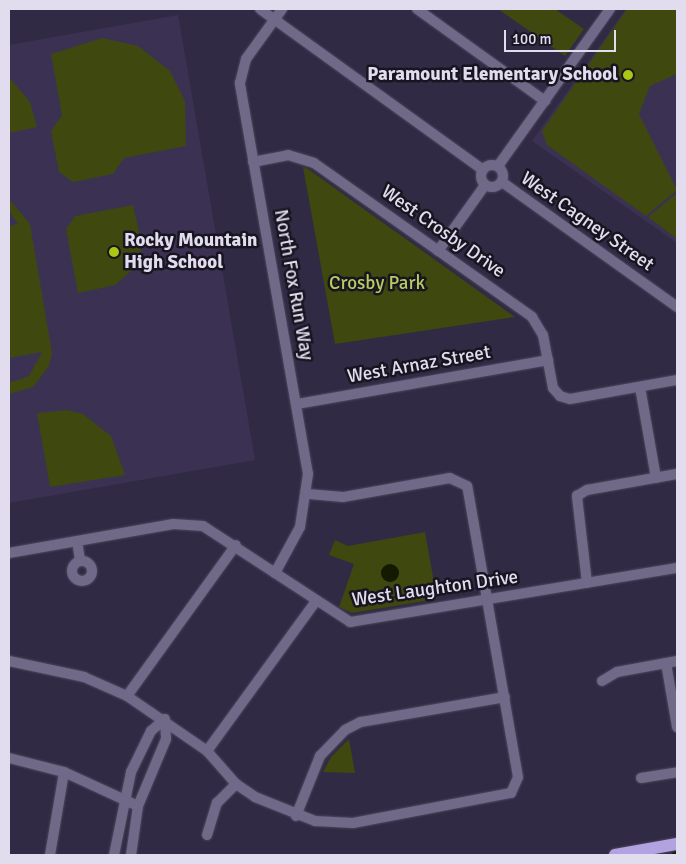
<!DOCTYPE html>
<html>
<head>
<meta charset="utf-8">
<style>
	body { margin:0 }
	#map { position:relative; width:686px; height:864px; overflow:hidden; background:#312a44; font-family:Signika,sans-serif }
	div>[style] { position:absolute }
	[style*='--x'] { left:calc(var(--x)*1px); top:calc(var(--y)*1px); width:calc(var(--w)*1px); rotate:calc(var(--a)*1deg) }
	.built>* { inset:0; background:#3b3253 }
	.green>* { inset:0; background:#3e480f }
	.water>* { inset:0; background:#141902 }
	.round { border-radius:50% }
	.canal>* { height:8px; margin:-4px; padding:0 4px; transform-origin:4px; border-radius:4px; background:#141902 }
	.roads { filter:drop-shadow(0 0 1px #4d475f) drop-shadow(0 0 1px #4d475f) }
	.minor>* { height:10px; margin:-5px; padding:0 5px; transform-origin:5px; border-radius:5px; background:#706987 }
	.minor>.ring { margin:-5px; padding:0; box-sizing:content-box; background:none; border:10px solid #706987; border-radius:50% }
	.major>* { height:12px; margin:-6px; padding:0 6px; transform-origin:6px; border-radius:6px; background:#b2a2e0 }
	.dots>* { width:14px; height:14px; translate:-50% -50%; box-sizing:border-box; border:2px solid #181521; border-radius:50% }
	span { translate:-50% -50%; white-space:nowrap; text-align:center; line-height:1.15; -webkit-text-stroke:5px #181521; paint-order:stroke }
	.poi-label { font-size:19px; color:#e1ddee; font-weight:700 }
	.right { translate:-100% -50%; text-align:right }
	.left { translate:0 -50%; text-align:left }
	.street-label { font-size:19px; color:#e1ddee }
	.park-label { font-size:19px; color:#b6cc61 }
	.frame { position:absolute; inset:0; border:10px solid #e1ddee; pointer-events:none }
	.scale { position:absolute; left:504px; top:30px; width:112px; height:22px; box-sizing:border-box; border:2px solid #e1ddee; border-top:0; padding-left:6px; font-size:15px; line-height:18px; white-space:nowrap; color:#e1ddee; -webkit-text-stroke:4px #181521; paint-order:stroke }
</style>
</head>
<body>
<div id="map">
	<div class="built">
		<div style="clip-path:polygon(626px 9px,677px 9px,677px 243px,532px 141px)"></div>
		<div style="clip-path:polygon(178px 15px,255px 460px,9px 503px,9px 45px)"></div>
	</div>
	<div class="green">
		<div style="clip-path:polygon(498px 9px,555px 9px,584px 29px,565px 56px)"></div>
		<div style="clip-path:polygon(627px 9px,677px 9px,677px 74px,650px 86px,639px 114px,677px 190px,646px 216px,547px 145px,542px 131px)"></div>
		<div style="clip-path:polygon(102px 38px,138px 46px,170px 71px,185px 101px,186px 146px,124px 158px,113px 174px,73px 182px,59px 172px,51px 131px,62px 115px,51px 54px)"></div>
		<div style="clip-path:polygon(9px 77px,30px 102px,37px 127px,9px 133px)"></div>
		<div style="clip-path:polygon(303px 167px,308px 169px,515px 317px,335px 344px)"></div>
		<div style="clip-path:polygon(677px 193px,677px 239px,648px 217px)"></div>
		<div style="clip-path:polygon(9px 199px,30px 224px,52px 353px,49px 366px,33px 387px,9px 394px,9px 383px,29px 376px,42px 352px,9px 358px,9px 226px,18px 224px,9px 211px)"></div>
		<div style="clip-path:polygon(133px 205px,142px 245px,138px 265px,115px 285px,78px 293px,66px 229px,75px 216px)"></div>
		<div style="clip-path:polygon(67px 410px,83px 414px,111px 436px,125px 475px,50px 487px,37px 413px)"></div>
		<div style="clip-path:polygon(425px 532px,437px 599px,352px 613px,339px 607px,354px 564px,329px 555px,335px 540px,348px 546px)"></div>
		<div style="clip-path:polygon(349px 739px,355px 773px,323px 772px,331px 757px)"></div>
	</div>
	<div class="water">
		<div class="round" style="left:381px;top:564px;width:18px;height:18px"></div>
	</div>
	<div class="canal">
		<div style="--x:676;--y:855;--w:1;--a:0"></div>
	</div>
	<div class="roads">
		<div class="minor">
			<div style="--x:260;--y:9;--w:275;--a:35.8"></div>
			<div style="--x:417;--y:9;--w:158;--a:35.7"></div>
			<div style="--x:253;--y:162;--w:36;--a:-11"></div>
			<div style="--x:288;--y:155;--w:27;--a:17"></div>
			<div style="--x:314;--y:163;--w:267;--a:35.2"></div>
			<div style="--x:532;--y:317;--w:21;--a:59"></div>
			<div style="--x:543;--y:335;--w:54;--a:79.3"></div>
			<div style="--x:553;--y:388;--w:11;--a:49"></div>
			<div style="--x:560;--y:396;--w:10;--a:17"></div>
			<div style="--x:570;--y:399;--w:109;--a:-10.1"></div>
			<div class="ring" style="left:481px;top:165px;width:12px;height:12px"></div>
			<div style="--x:498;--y:166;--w:193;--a:-54.5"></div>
			<div style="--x:502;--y:182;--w:215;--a:35.5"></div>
			<div style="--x:438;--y:251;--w:81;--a:-54.5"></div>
			<div style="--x:640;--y:387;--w:92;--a:80"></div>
			<div style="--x:297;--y:404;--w:255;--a:-9.9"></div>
			<div style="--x:77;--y:541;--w:19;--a:81"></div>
			<div style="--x:9;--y:553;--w:167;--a:-10"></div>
			<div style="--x:173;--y:524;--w:30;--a:4"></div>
			<div style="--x:203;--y:526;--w:176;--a:33.1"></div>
			<div style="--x:350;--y:622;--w:331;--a:-9.4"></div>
			<div class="ring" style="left:72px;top:561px;width:10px;height:10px"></div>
			<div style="--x:275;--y:573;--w:52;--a:-61.5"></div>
			<div style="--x:300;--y:527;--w:54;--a:-81.4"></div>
			<div style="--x:308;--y:474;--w:397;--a:-99.9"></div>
			<div style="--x:240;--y:83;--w:25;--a:-76"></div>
			<div style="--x:246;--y:59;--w:62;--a:-54.2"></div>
			<div style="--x:587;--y:583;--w:88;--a:-96.6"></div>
			<div style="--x:577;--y:496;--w:12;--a:-31"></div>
			<div style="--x:587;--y:490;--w:91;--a:-10.1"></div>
			<div style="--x:9;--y:661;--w:77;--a:12"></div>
			<div style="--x:84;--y:677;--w:47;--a:23.8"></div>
			<div style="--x:127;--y:696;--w:97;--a:34.5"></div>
			<div style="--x:207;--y:751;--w:44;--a:48.7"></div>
			<div style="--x:236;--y:784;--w:23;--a:34"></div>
			<div style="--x:255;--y:797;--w:65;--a:21.8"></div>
			<div style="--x:315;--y:821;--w:38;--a:3"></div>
			<div style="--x:353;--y:823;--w:161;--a:-10.8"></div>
			<div style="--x:511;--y:793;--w:17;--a:-66"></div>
			<div style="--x:518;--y:777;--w:295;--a:-99.9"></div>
			<div style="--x:467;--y:486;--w:19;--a:-155"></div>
			<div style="--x:450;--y:478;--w:109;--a:169.9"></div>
			<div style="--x:343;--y:497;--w:36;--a:-175"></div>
			<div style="--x:666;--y:663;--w:65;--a:80.2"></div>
			<div style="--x:602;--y:681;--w:17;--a:-31"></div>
			<div style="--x:617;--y:672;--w:61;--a:-10.4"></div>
			<div style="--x:127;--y:696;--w:186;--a:-54.2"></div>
			<div style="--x:207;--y:751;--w:185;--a:-54"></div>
			<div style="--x:9;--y:758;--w:57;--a:14.3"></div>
			<div style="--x:64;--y:772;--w:81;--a:24.7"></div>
			<div style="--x:641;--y:778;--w:36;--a:-9"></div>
			<div style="--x:296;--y:816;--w:65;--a:-68.2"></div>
			<div style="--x:320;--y:756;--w:36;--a:-46"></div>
			<div style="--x:345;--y:730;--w:18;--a:-27"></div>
			<div style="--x:361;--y:722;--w:146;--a:-9.8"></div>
			<div style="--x:207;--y:835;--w:34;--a:-73"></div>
			<div style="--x:217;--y:803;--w:27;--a:-45"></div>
			<div style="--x:50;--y:855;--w:84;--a:-80.4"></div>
			<div style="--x:114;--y:855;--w:85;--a:-78.4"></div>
			<div style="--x:131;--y:772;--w:46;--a:-64"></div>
			<div style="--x:151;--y:731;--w:18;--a:-41"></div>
			<div style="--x:165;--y:719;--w:20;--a:87"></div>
			<div style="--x:166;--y:739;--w:73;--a:112.7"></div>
			<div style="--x:138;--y:806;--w:49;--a:98.1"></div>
		</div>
		<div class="major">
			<div style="--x:615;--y:855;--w:63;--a:-10.1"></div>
		</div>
	</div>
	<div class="dots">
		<div style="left:628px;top:75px;background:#abc614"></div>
		<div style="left:114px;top:252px;background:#abc614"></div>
	</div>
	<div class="poi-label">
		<span class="right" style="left:618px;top:75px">Paramount Elementary School</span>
		<span class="left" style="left:124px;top:252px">Rocky Mountain<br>High School</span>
	</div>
	<div class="street-label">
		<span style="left:587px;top:222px;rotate:35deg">West Cagney Street</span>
		<span style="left:443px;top:232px;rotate:35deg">West Crosby Drive</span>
		<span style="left:293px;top:285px;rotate:80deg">North Fox Run Way</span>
		<span style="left:419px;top:365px;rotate:-10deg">West Arnaz Street</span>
		<span style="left:435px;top:589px;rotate:-8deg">West Laughton Drive</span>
	</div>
	<div class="park-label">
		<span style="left:377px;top:284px">Crosby Park</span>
	</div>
	<div class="frame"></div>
	<div class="scale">100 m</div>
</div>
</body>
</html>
